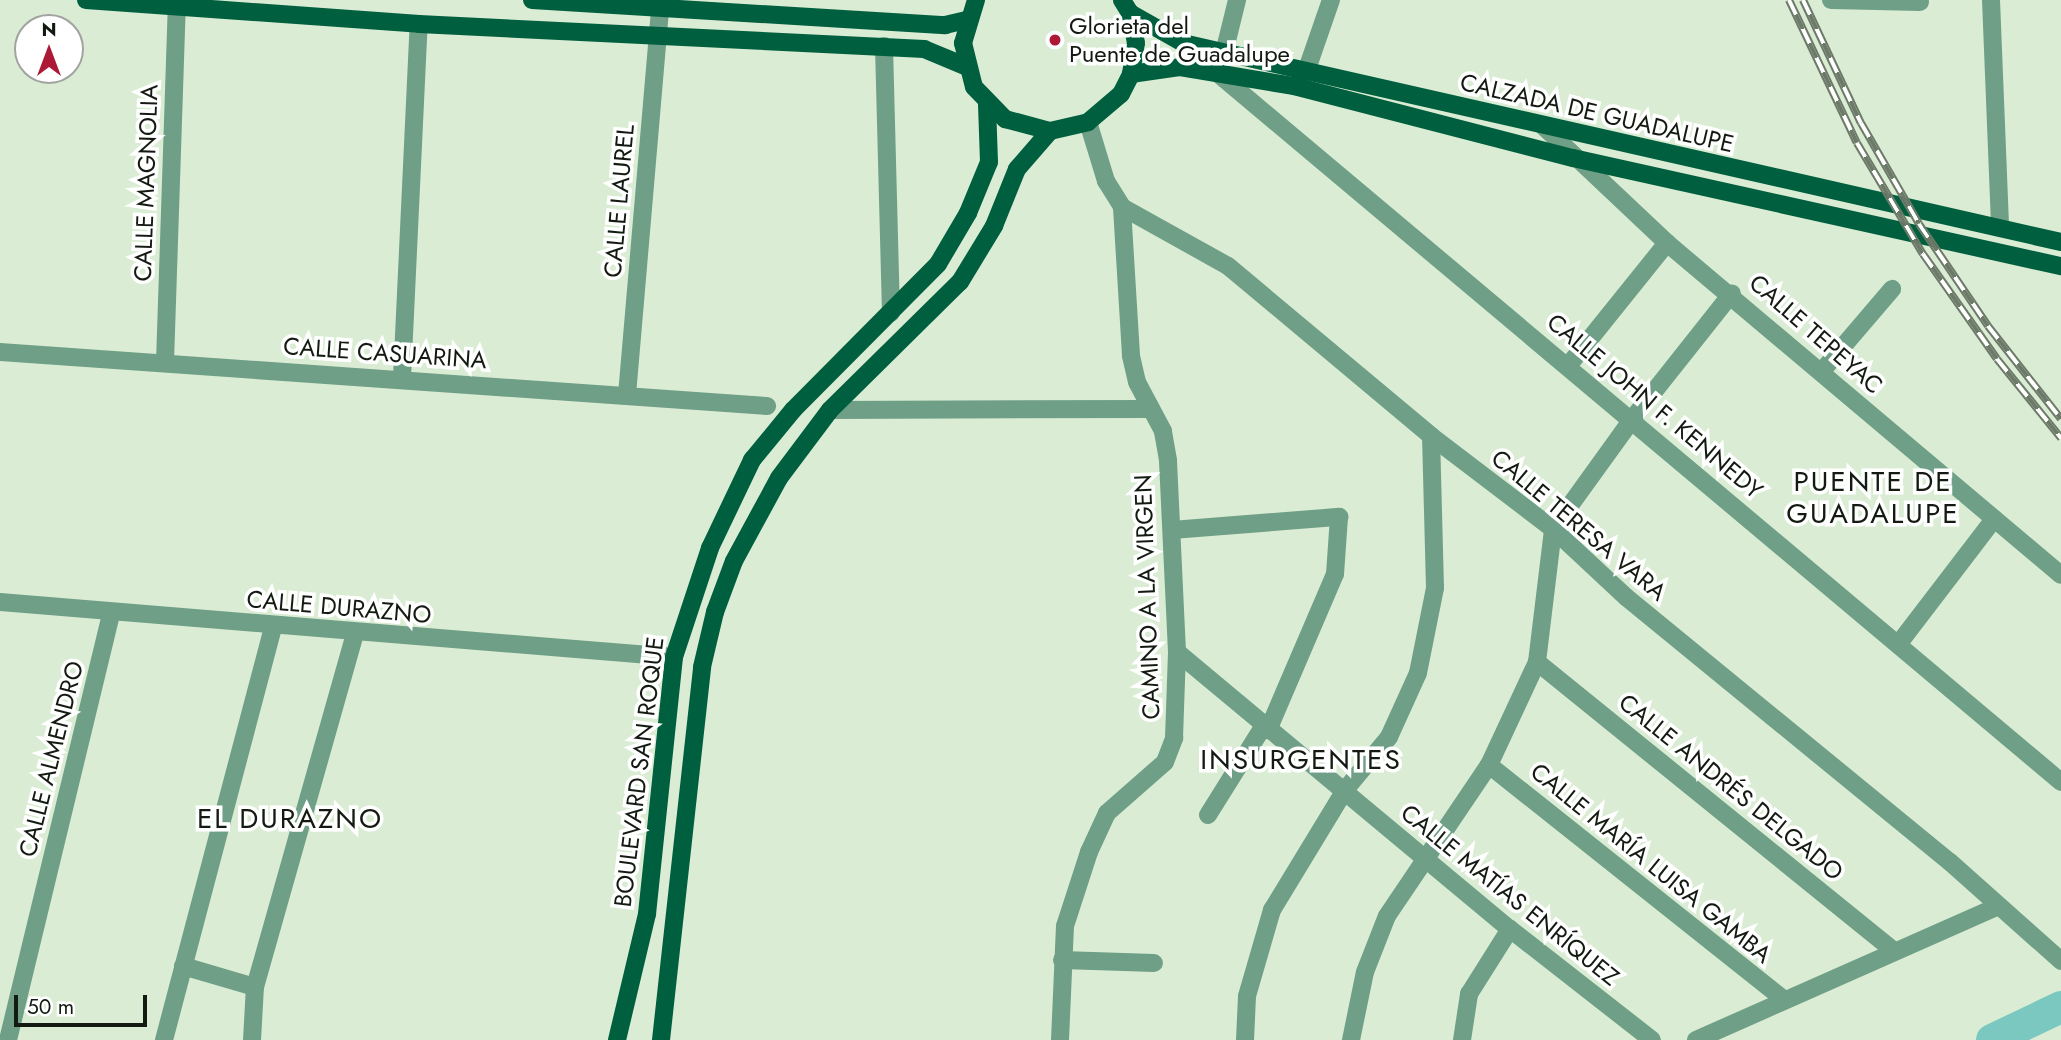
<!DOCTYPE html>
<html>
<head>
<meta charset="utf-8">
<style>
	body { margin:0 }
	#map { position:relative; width:2061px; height:1040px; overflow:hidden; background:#daedd4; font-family:Jost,sans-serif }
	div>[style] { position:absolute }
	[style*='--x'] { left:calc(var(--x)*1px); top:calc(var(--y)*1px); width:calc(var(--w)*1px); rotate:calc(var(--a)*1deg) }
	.river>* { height:32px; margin:-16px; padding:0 16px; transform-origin:16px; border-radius:16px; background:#7ac8bf }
	.minor>* { height:18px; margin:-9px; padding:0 9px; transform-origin:9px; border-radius:9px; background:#709f87 }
	.major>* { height:18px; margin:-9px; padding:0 9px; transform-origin:9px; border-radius:9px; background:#005f3f }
	.rail>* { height:8px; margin-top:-4px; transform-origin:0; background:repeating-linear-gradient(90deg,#fff 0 16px,#6d7a69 0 32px); box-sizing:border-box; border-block:2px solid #6d7a69 }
	.dots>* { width:19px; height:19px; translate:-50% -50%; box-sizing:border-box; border:4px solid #fff; border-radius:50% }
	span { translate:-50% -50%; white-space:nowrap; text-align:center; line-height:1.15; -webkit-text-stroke:7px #fff; paint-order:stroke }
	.poi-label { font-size:24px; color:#131a11 }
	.left { translate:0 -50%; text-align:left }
	.street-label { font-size:24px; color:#131a11 }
	.quarter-label { font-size:28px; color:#131a11; letter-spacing:2px }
	.north { position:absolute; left:14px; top:14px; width:70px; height:70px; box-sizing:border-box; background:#fff; border:2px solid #a1a3a0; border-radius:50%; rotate:0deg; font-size:19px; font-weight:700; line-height:28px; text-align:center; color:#131a11 }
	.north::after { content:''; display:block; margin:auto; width:24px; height:32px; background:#ad1836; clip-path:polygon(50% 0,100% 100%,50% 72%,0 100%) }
	.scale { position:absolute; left:14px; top:995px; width:133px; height:32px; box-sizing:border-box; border:4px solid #131a11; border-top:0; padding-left:9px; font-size:21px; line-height:24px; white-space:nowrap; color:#131a11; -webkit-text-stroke:5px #fff; paint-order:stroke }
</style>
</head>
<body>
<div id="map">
	<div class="river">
		<div style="--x:1992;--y:1040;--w:76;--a:-25.6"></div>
	</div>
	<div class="minor">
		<div style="--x:1831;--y:0;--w:89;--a:1.3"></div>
		<div style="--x:1991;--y:0;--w:228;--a:87.7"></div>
		<div style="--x:884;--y:46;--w:267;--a:88.5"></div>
		<div style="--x:1224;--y:53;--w:55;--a:-76.2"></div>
		<div style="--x:1215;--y:71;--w:1105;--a:40.04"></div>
		<div style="--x:1306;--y:72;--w:76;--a:-70.9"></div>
		<div style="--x:1088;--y:122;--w:62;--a:73"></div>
		<div style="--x:1106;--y:181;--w:31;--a:58"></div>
		<div style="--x:1122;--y:207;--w:121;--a:29.1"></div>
		<div style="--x:1228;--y:266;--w:265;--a:39.9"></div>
		<div style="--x:1431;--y:436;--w:153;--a:37.3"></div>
		<div style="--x:1553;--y:529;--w:100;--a:43"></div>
		<div style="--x:1626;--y:597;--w:419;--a:39.3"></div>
		<div style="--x:1950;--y:862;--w:149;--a:41.7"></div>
		<div style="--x:1543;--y:126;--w:170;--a:43.3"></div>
		<div style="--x:1667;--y:243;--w:515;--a:40.12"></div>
		<div style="--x:0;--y:352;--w:769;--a:4.03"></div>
		<div style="--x:165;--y:362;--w:355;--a:-88.1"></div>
		<div style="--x:1568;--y:366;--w:158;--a:-51.2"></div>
		<div style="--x:1822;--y:371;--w:108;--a:-49.5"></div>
		<div style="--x:402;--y:378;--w:354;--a:-87.3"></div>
		<div style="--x:627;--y:395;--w:386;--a:-85.1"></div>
		<div style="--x:830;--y:410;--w:321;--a:-0.2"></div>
		<div style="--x:1172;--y:530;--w:168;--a:-4.5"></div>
		<div style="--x:1339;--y:517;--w:57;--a:94"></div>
		<div style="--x:1335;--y:574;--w:170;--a:113.2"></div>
		<div style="--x:0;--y:602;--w:676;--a:4.67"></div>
		<div style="--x:1900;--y:642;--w:155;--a:-52.6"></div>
		<div style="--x:1177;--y:652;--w:433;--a:39.8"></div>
		<div style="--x:1510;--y:929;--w:180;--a:38"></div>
		<div style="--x:1537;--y:662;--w:459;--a:39"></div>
		<div style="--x:1489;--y:765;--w:376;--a:38.5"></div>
		<div style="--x:1208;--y:815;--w:104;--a:-58"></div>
		<div style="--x:1062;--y:960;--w:92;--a:1.9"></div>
		<div style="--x:183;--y:966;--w:75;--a:16.3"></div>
		<div style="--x:8;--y:1040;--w:439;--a:-76.4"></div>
		<div style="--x:164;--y:1040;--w:427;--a:-75.2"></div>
		<div style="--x:252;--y:1040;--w:53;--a:-86.8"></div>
		<div style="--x:255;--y:987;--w:368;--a:-74.2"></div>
		<div style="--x:1060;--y:1040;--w:114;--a:-87.5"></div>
		<div style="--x:1065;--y:926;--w:78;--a:-72"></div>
		<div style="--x:1089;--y:852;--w:43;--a:-65.2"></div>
		<div style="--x:1107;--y:813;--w:77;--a:-41.3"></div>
		<div style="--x:1165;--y:762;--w:26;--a:-69"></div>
		<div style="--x:1174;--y:738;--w:86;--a:-88"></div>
		<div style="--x:1177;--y:652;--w:192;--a:-92.7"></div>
		<div style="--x:1168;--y:460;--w:29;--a:-100"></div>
		<div style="--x:1163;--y:431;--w:55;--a:-118"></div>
		<div style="--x:1137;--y:382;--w:28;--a:-103"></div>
		<div style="--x:1131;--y:355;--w:148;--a:-93.5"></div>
		<div style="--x:1245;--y:1040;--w:44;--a:-87.4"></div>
		<div style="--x:1247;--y:996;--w:90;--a:-73.8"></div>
		<div style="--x:1272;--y:910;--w:140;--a:-58.7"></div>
		<div style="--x:1345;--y:790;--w:69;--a:-50.3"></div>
		<div style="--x:1389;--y:737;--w:70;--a:-65.6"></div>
		<div style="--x:1418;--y:673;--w:87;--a:-78.7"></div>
		<div style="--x:1435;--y:588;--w:152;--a:-91.5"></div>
		<div style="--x:1351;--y:1040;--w:69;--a:-78.4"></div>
		<div style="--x:1365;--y:972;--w:60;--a:-68.6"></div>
		<div style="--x:1387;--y:916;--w:182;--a:-56"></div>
		<div style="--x:1489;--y:765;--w:114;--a:-65"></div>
		<div style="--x:1537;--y:662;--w:134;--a:-83.1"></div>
		<div style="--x:1553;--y:529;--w:137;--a:-54.2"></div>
		<div style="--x:1633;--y:418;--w:159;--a:-51.6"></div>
		<div style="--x:1462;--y:1040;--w:47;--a:-81.3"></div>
		<div style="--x:1469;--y:994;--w:77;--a:-57.8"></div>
		<div style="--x:1696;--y:1040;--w:331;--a:-23.9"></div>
	</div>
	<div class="major">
		<div style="--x:86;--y:0;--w:334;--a:4.1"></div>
		<div style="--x:419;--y:24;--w:506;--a:2.83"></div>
		<div style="--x:924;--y:49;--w:44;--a:22.5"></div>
		<div style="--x:532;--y:0;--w:414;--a:3.5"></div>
		<div style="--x:945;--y:25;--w:22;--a:-13"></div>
		<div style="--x:976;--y:0;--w:45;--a:106.8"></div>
		<div style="--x:963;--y:43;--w:45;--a:76"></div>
		<div style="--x:974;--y:87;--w:45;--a:45.9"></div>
		<div style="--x:1005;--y:119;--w:47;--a:14.9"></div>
		<div style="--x:1050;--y:131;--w:39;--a:-13"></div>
		<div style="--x:1088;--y:122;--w:43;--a:-40.3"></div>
		<div style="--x:1121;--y:94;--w:22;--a:-63"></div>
		<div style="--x:1131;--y:74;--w:31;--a:-81"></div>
		<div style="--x:1136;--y:43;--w:31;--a:-101"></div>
		<div style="--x:1130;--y:13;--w:15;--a:-122"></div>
		<div style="--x:1130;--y:13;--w:61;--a:29.5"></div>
		<div style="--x:1183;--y:43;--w:900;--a:12.77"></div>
		<div style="--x:1131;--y:74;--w:49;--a:-8.1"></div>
		<div style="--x:1180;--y:67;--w:116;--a:9.5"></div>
		<div style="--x:1294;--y:86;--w:288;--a:14.5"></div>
		<div style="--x:1573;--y:158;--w:500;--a:12.5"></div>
		<div style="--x:617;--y:1040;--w:130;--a:-76.6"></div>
		<div style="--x:647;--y:914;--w:258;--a:-84"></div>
		<div style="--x:674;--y:657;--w:115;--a:-71.7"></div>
		<div style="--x:710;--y:548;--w:98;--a:-64.5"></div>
		<div style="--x:752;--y:460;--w:65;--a:-50.6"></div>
		<div style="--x:793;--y:410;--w:206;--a:-45.2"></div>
		<div style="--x:938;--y:264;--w:59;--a:-59.5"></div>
		<div style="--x:968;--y:213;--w:55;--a:-67.6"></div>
		<div style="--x:989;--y:162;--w:58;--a:-92"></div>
		<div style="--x:661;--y:1040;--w:375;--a:-83.7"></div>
		<div style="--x:702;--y:667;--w:57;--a:-76.7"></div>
		<div style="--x:715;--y:612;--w:54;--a:-69.6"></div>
		<div style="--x:734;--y:561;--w:94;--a:-61.5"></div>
		<div style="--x:779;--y:478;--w:85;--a:-53.1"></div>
		<div style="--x:830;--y:410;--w:182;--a:-44.6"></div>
		<div style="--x:960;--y:282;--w:66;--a:-58.7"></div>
		<div style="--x:994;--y:226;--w:61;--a:-68"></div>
		<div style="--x:1017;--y:169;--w:50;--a:-49"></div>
	</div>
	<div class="rail">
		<div style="--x:1789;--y:0;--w:158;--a:64.6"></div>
		<div style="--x:1857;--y:143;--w:129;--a:59.3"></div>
		<div style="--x:1923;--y:254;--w:128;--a:54.8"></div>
		<div style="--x:1997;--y:359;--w:102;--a:51"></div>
		<div style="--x:1803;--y:0;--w:136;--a:64.8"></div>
		<div style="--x:1861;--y:123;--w:116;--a:60.1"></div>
		<div style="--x:1919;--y:224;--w:123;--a:55.9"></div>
		<div style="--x:1988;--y:326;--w:118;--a:51.9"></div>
	</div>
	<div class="dots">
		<div style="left:1055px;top:40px;background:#ad1836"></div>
	</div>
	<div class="poi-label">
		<span class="left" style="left:1069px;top:40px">Glorieta del<br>Puente de Guadalupe</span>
	</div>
	<div class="street-label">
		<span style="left:1597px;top:113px;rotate:13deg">CALZADA DE GUADALUPE</span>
		<span style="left:146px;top:183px;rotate:-88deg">CALLE MAGNOLIA</span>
		<span style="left:619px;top:201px;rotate:-85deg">CALLE LAUREL</span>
		<span style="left:1816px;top:334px;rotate:41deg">CALLE TEPEYAC</span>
		<span style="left:385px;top:353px;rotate:4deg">CALLE CASUARINA</span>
		<span style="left:1655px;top:406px;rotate:40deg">CALLE JOHN F. KENNEDY</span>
		<span style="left:1579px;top:525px;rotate:40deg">CALLE TERESA VARA</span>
		<span style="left:1147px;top:597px;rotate:-92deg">CAMINO A LA VIRGEN</span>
		<span style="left:339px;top:607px;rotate:5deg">CALLE DURAZNO</span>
		<span style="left:51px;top:759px;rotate:-76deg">CALLE ALMENDRO</span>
		<span style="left:639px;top:772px;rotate:-83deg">BOULEVARD SAN ROQUE</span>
		<span style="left:1731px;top:787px;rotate:39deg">CALLE ANDRÉS DELGADO</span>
		<span style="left:1651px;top:863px;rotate:39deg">CALLE MARÍA LUISA GAMBA</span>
		<span style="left:1510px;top:895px;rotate:39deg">CALLE MATÍAS ENRÍQUEZ</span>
	</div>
	<div class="quarter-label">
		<span style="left:1873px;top:498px">PUENTE DE<br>GUADALUPE</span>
		<span style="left:1301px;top:760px">INSURGENTES</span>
		<span style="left:290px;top:819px">EL DURAZNO</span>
	</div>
	<div class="north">N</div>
	<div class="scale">50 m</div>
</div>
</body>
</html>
